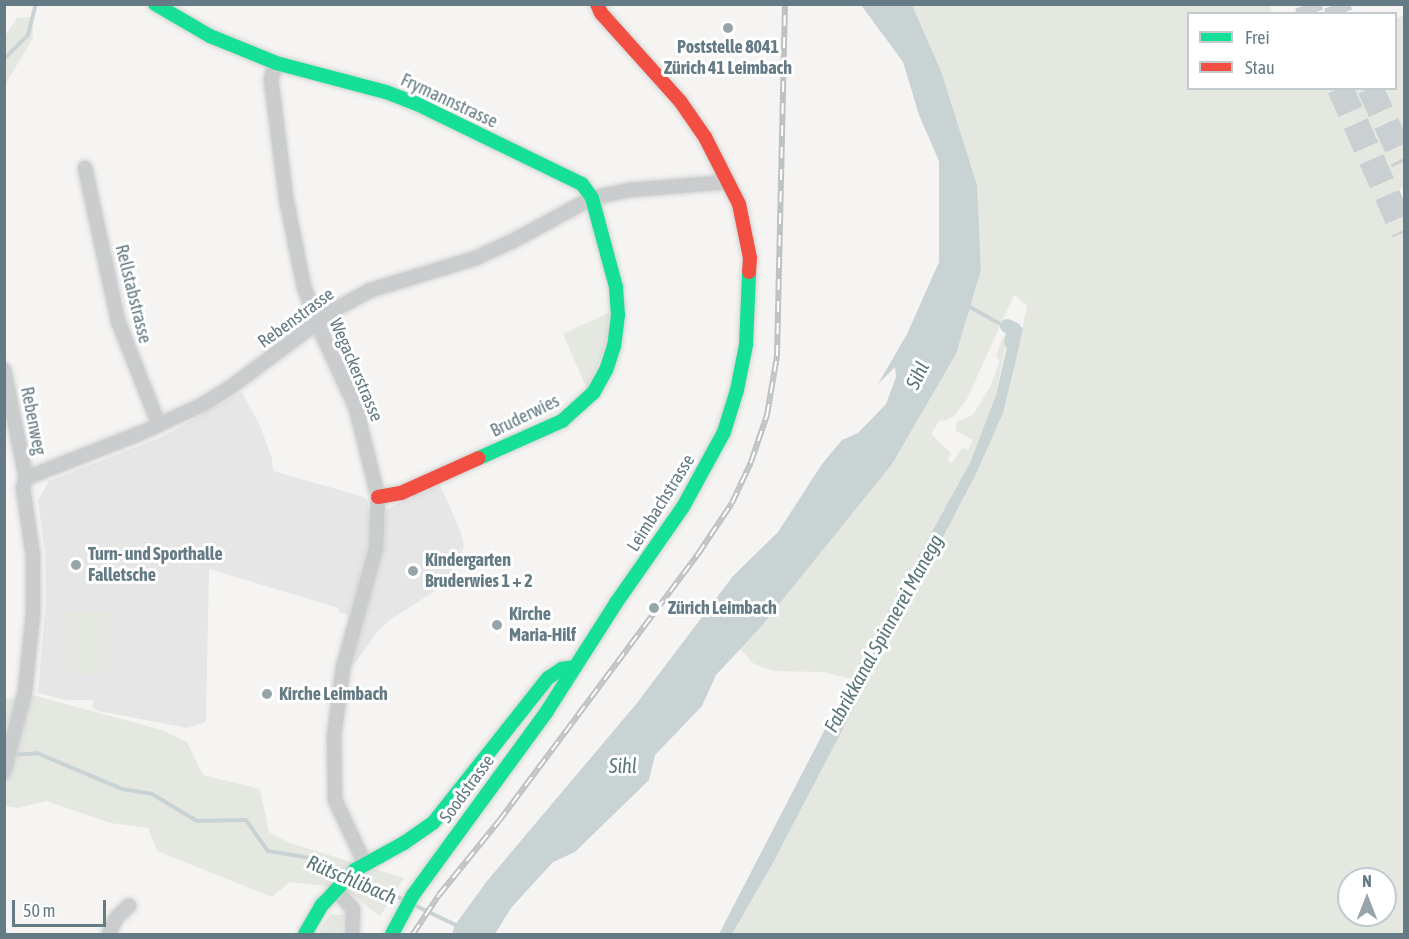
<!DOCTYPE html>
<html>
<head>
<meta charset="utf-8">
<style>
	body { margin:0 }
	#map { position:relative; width:1409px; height:939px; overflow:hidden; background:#f5f4f3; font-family:"Asap Condensed",sans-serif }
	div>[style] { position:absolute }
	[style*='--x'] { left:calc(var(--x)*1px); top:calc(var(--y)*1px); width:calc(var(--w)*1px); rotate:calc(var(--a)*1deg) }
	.built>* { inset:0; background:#e5e6e5 }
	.green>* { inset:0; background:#e5e7e1; transform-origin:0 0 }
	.water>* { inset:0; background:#c9d3d4 }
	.stream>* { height:4px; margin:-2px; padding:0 2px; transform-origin:2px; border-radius:2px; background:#c9d3d4 }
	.canal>* { height:14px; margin:-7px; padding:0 7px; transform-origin:7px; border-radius:7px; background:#c9d3d4 }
	.highway-tunnel>* { height:26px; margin-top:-13px; transform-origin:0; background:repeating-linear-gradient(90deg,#cacfd2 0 26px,transparent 0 39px) }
	.roads { filter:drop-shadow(0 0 2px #d0d2d2) drop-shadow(0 0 2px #d0d2d2) }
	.street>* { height:14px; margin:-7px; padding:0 7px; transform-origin:7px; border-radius:7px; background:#cacccd }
	.fast>* { height:14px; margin:-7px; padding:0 7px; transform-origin:7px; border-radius:7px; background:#16e098 }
	.jam>* { height:14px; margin:-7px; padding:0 7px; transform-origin:7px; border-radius:7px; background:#f24e42 }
	.rail>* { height:6px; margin-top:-3px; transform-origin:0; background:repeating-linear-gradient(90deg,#fff 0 11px,#bfc2c3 0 22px); box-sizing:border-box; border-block:2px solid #bfc2c3 }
	.dots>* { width:16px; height:16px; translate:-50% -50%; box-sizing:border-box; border:3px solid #fff; border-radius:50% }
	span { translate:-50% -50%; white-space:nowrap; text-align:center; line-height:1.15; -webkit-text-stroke:6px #fff; paint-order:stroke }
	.poi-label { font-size:18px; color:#647a84; font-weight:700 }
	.left { translate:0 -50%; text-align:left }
	.street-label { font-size:18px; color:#647a84 }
	.water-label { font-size:20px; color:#5a7679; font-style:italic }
	.frame { position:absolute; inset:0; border:6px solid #647a84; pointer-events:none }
	.legend { position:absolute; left:1187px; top:12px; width:210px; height:78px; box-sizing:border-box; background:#fff; border:2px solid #c1cace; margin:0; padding:8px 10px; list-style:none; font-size:18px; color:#647a84 }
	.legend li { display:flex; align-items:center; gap:12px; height:30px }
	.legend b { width:30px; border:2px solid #c1cace }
	.north { position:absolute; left:1337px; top:867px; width:60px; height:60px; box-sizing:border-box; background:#fff; border:2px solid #c1cace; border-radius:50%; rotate:0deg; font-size:16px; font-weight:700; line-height:24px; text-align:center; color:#647a84 }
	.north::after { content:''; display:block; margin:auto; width:21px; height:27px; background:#97a5ab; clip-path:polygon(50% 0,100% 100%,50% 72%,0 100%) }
	.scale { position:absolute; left:12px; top:900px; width:94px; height:27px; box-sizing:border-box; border:3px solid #647a84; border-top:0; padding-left:8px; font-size:18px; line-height:21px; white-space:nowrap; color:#647a84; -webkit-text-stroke:4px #fff; paint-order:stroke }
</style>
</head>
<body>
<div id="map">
	<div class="built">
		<div style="clip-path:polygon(242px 392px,260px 426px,272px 458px,273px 471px,364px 497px,367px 501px,370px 515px,369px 544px,349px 615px,339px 612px,339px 608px,209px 569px,206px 721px,203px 723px,187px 728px,98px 711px,92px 707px,94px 700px,66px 700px,38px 693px,46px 601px,45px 551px,38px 500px,49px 481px,162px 437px)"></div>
		<div style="clip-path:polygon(439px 483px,461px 532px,464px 545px,461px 556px,441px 587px,390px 620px,377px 632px,355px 663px,347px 667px,387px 509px)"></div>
	</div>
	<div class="green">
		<div style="clip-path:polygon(evenodd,912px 5px,1269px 5px,1272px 13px,1188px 14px,1188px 88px,1396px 88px,1396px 18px,1404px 16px,1404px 187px,1395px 192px,1404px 211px,1404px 934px,729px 934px,775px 859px,977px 472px,1003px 413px,1016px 360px,1027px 305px,1014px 295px,967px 399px,954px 416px,944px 421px,940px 420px,931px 434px,951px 453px,948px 461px,952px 463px,962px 448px,968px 450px,973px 440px,956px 431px,956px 426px,958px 421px,973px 415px,990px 387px,998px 366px,999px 360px,996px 356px,1003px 336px,1007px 338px,996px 395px,972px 461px,851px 679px,824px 672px,773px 671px,754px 664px,740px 649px,759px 629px,927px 403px,956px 354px,981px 270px,977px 185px,941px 71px,912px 5px,1349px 879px,1385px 879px,1385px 915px,1349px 915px,1349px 879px)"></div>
		<div style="clip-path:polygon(32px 17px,33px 38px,5px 85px,5px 36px,17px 18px)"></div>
		<div style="clip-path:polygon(610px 312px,611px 335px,587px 389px,563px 334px)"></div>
		<div style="left:66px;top:611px;width:44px;height:63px;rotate:1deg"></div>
		<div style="clip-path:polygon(36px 696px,162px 730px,187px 742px,203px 775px,260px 789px,269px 832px,290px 843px,404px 878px,380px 916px,343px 888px,290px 882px,272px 897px,157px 851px,148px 828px,111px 823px,46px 801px,18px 808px,5px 806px,5px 699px)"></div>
		<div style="clip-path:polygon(330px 914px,344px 915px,342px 934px,319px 933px)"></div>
	</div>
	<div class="water">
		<div style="clip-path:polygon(861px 5px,912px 5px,941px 71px,977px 185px,981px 270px,956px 354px,892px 464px,759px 629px,716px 675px,702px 706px,655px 755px,649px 780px,575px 852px,553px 862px,511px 908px,495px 934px,452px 934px,455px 925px,487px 881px,637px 703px,733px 576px,778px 532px,822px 464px,842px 440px,858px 433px,886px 404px,896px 377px,895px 367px,878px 384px,907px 334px,939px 262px,939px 161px,919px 115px,903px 62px)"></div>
		<div style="clip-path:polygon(1012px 325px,1023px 328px,1016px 360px,1003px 413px,977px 472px,775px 859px,732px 934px,719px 934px,851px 679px,971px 461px,996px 395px)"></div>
	</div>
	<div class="stream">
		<div style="--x:4;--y:59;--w:34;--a:-45"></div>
		<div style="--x:28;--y:35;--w:32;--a:-76"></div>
		<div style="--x:968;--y:306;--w:35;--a:29"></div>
		<div style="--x:11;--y:755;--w:26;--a:-4"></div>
		<div style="--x:37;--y:753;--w:92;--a:23"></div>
		<div style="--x:122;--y:789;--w:30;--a:9"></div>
		<div style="--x:152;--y:794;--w:52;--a:31"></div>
		<div style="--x:197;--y:821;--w:49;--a:-1.2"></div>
		<div style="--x:246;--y:820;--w:38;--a:55"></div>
		<div style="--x:268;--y:851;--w:43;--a:9.5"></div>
		<div style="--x:310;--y:858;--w:37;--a:24"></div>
		<div style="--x:357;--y:878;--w:50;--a:25"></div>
		<div style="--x:416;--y:906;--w:47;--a:25.5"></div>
	</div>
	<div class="canal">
		<div style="--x:1007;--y:326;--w:8;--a:23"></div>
		<div style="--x:1014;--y:329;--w:14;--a:102"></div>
	</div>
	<div class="highway-tunnel">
		<div style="--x:1307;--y:4;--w:11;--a:68"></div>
		<div style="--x:1336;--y:4;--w:11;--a:68"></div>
		<div style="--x:1340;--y:88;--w:158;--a:66.2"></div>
		<div style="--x:1370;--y:88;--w:81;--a:65.3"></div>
	</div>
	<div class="roads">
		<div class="street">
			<div style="--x:276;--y:63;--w:17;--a:107"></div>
			<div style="--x:271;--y:79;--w:120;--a:82.8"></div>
			<div style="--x:286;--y:198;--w:91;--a:78.6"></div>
			<div style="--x:304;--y:287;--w:38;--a:70"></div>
			<div style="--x:317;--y:323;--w:94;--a:65.4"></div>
			<div style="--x:356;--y:408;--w:92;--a:76.1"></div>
			<div style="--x:378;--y:497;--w:51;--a:92.2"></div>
			<div style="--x:376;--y:548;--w:124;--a:105.4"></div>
			<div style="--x:343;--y:668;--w:69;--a:97.5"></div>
			<div style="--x:334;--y:736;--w:64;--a:89.1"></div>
			<div style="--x:335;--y:800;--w:71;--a:64.9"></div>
			<div style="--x:85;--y:168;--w:157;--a:77.8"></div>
			<div style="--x:118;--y:321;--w:112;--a:68.5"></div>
			<div style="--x:4;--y:370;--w:110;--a:78.5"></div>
			<div style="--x:26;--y:478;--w:10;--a:107"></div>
			<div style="--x:23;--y:488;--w:69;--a:81.6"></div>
			<div style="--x:33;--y:556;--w:58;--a:90"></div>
			<div style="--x:33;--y:614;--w:78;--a:95.9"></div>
			<div style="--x:25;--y:692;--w:83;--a:104.7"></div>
			<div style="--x:26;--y:478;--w:123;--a:-21.4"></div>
			<div style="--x:141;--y:433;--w:67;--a:-24.7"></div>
			<div style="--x:202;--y:405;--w:34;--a:-32"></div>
			<div style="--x:231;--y:387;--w:129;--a:-36.8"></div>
			<div style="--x:334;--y:310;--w:42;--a:-28.4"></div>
			<div style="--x:371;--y:290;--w:110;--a:-16.9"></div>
			<div style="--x:476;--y:258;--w:38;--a:-25"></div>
			<div style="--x:511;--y:242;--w:92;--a:-28.5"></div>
			<div style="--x:592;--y:198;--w:40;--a:-12"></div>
			<div style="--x:631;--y:190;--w:97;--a:-4.7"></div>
			<div style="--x:335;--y:889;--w:27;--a:48"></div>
			<div style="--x:353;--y:909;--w:25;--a:92"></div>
			<div style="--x:109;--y:934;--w:17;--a:-66"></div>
			<div style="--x:116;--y:918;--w:18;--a:-43"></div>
		</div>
		<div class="fast">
			<div style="--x:155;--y:4;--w:64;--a:30.2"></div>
			<div style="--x:210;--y:36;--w:71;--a:22.2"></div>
			<div style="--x:276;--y:63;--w:114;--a:14.8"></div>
			<div style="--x:386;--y:92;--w:31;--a:21"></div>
			<div style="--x:415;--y:103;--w:186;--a:25.9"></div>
			<div style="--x:582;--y:184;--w:17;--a:54"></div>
			<div style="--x:592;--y:198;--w:92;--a:74.9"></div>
			<div style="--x:616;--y:287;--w:28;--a:86"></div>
			<div style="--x:618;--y:315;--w:31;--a:97"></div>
			<div style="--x:614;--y:346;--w:25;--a:108"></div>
			<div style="--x:606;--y:370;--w:26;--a:119"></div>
			<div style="--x:593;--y:393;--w:42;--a:137.9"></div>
			<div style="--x:562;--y:421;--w:91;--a:156"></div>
			<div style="--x:305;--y:934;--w:34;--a:-60"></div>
			<div style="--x:322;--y:905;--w:48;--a:-46.7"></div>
			<div style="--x:355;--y:870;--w:56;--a:-28.9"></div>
			<div style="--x:404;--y:843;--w:35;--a:-35"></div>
			<div style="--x:433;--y:823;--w:185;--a:-51.6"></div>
			<div style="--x:548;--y:678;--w:17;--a:-33"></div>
			<div style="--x:562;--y:669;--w:13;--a:-9"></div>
			<div style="--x:392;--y:934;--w:44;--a:-61.7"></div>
			<div style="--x:413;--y:895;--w:228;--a:-53.9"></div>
			<div style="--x:547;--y:711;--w:128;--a:-57.4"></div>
			<div style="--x:616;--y:603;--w:117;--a:-55.1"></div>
			<div style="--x:683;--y:507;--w:85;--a:-61.3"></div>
			<div style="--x:724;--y:432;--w:44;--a:-72.8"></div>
			<div style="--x:737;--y:390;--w:46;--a:-78.7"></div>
			<div style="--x:746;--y:345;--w:73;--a:-87.6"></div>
		</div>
		<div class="jam">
			<div style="--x:597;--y:4;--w:10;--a:66"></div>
			<div style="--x:601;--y:13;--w:118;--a:48.1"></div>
			<div style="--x:680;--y:101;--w:44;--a:55.2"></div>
			<div style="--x:705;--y:137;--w:75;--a:63.1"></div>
			<div style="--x:739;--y:204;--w:55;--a:78.5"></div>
			<div style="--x:750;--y:258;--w:14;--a:94"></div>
			<div style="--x:378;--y:497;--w:23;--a:-10"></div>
			<div style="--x:401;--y:493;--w:85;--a:-24.2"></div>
		</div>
	</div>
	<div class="rail">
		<div style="--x:413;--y:934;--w:47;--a:-56.3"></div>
		<div style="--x:439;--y:895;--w:95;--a:-51"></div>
		<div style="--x:499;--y:821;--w:333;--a:-53.3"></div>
		<div style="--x:698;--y:554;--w:61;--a:-56.3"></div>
		<div style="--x:732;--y:503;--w:45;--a:-65.1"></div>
		<div style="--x:751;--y:462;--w:50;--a:-71.2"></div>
		<div style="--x:767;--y:415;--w:60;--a:-80.4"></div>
		<div style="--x:777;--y:356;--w:352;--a:-88.7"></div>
	</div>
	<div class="dots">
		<div style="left:728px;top:28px;background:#97a5ab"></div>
		<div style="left:76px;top:565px;background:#97a5ab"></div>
		<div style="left:413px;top:571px;background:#97a5ab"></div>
		<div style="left:654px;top:608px;background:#97a5ab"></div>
		<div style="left:497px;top:625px;background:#97a5ab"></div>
		<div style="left:267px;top:694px;background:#97a5ab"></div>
	</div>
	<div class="poi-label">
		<span style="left:728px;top:58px">Poststelle 8041<br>Zürich 41 Leimbach</span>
		<span class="left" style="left:88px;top:565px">Turn- und Sporthalle<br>Falletsche</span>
		<span class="left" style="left:425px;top:571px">Kindergarten<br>Bruderwies 1 + 2</span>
		<span class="left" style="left:668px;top:608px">Zürich Leimbach</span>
		<span class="left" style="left:509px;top:625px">Kirche<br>Maria-Hilf</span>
		<span class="left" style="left:279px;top:694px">Kirche Leimbach</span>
	</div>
	<div class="street-label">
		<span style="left:449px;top:101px;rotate:25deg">Frymannstrasse</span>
		<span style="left:133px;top:294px;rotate:76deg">Rellstabstrasse</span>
		<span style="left:296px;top:318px;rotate:-36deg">Rebenstrasse</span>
		<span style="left:356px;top:370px;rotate:67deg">Wegackerstrasse</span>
		<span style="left:525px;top:416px;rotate:-26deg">Bruderwies</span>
		<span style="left:33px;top:421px;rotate:79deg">Rebenweg</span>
		<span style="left:661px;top:503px;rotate:-58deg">Leimbachstrasse</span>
		<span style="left:467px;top:789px;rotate:-54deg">Soodstrasse</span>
	</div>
	<div class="water-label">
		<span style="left:917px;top:375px;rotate:-64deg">Sihl</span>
		<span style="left:883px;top:633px;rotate:-61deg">Fabrikkanal Spinnerei Manegg</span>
		<span style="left:623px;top:765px">Sihl</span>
		<span style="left:352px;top:879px;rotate:23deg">Rütschlibach</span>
	</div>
	<div class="frame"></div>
	<ul class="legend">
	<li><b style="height:8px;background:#16e098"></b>Frei</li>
	<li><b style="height:8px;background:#f24e42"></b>Stau</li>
	</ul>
	<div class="north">N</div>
	<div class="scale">50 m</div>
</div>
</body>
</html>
